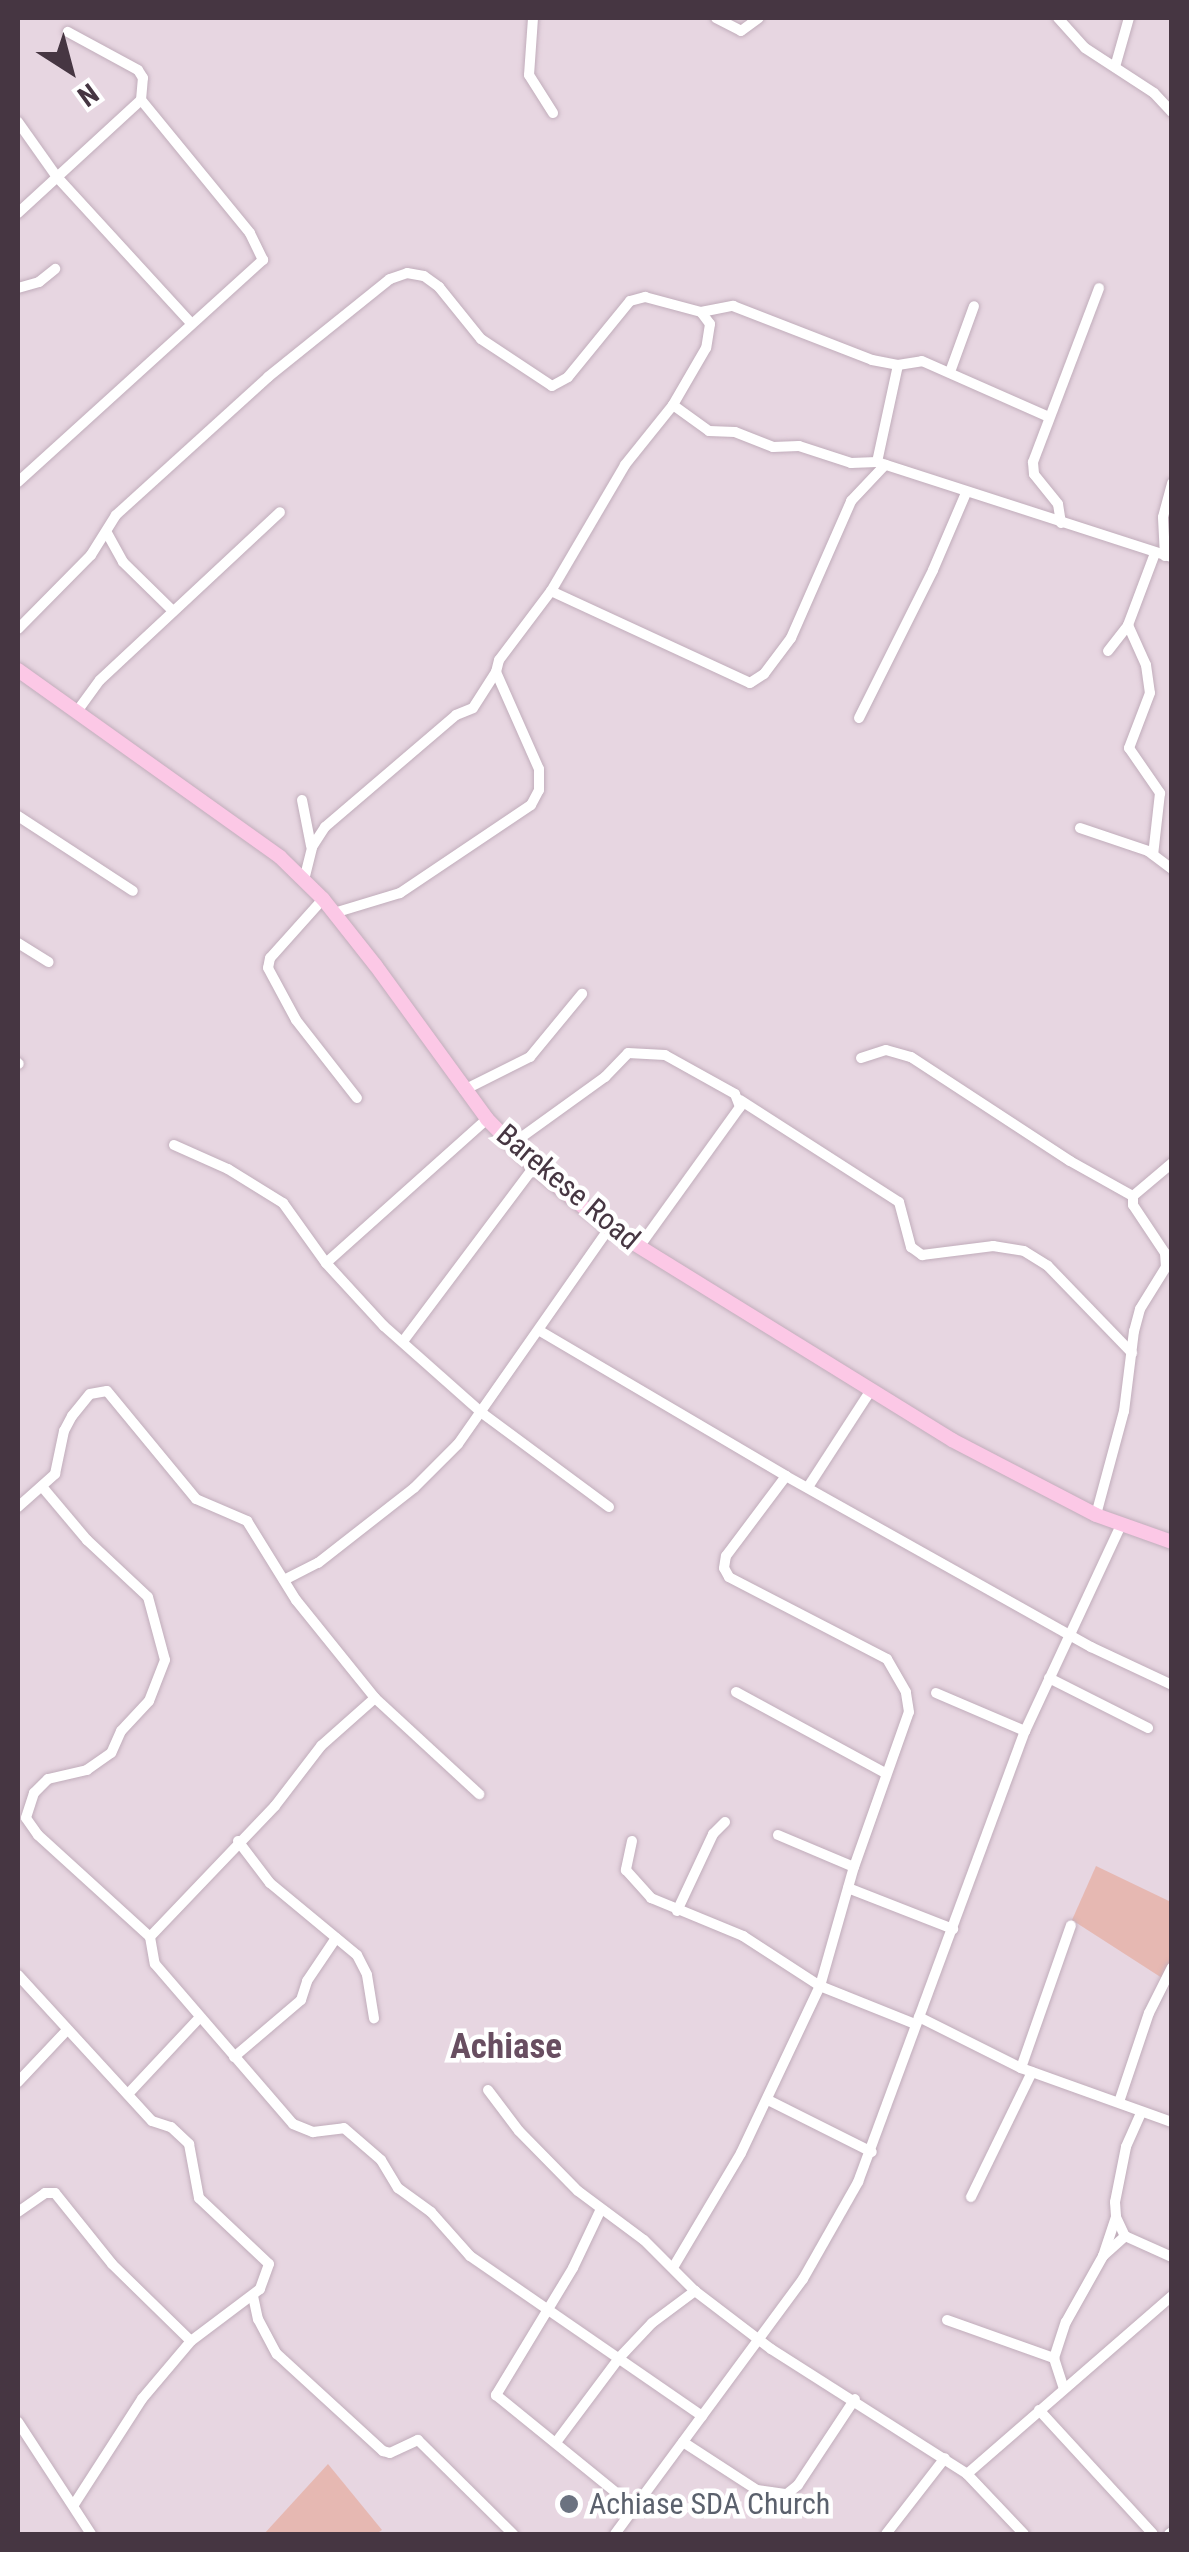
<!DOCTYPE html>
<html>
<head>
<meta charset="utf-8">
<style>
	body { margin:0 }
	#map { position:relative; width:1189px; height:2552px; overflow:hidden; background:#f3e7ef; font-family:"Roboto Condensed",sans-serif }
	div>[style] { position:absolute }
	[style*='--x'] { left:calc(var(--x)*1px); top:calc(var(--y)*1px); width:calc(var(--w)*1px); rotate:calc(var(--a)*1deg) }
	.residential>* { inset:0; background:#e7d6e1; transform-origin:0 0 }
	.green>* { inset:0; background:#e6b8b2 }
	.roads { filter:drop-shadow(0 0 2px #c1adbb) drop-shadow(0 0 2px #c1adbb) }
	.street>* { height:10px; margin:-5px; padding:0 5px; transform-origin:5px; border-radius:5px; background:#fff }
	.secondary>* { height:14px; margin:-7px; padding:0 7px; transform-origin:7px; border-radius:7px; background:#fcc8e6 }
	.dots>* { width:28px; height:28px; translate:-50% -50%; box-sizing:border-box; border:5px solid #fff; border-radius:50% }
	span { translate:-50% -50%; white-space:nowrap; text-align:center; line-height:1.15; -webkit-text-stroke:9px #fff; paint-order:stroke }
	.street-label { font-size:30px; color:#463642 }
	.worship-label { font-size:30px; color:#5b616d }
	.left { translate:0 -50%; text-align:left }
	.quarter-label { font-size:35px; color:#684e61; font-weight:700 }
	.frame { position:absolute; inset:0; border:20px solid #463642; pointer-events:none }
	.north { position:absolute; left:20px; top:20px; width:100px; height:100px; -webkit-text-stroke:8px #fff; paint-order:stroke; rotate:144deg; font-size:28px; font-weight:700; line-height:40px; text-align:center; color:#463642 }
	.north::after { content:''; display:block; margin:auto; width:35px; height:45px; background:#463642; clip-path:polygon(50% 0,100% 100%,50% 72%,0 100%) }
</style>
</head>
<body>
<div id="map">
	<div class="residential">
		<div style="left:18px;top:18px;width:1153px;height:2516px"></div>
	</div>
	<div class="green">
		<div style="clip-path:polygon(1096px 1866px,1171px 1902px,1171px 1959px,1162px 1978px,1072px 1920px)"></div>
		<div style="clip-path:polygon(328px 2464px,382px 2530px,376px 2534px,264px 2534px)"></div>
	</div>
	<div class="roads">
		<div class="street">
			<div style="--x:533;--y:18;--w:57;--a:94"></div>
			<div style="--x:529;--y:75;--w:45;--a:57.7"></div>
			<div style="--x:716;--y:18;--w:28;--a:27"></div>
			<div style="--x:741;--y:31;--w:22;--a:-36"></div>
			<div style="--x:1058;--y:18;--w:40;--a:48"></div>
			<div style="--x:1085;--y:48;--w:82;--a:33.1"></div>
			<div style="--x:1154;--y:93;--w:26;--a:47"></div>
			<div style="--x:1115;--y:67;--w:51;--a:-74.1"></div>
			<div style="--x:18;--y:122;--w:67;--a:54.7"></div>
			<div style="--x:57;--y:177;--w:198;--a:47.5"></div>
			<div style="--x:18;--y:213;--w:167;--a:-42.6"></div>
			<div style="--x:141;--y:100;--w:22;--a:-85"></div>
			<div style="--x:143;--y:78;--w:9;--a:-122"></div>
			<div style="--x:138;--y:70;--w:80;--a:-151.5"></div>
			<div style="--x:18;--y:288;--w:22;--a:-16"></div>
			<div style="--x:39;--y:282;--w:21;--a:-39"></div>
			<div style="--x:701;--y:312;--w:33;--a:-11"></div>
			<div style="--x:733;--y:306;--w:149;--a:21.2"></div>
			<div style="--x:872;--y:360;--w:26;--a:11"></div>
			<div style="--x:898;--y:365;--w:99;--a:102.2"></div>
			<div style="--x:898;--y:365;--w:24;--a:-9"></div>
			<div style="--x:922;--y:361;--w:139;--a:23.8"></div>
			<div style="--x:950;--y:372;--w:70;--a:-70"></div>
			<div style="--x:673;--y:405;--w:44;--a:35.8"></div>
			<div style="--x:709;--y:431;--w:26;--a:2"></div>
			<div style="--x:735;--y:432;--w:41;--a:21.5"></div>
			<div style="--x:773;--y:447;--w:26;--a:-2"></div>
			<div style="--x:799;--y:446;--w:55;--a:18.1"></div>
			<div style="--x:851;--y:463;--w:26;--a:-2"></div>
			<div style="--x:877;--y:462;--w:310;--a:17.9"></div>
			<div style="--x:18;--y:482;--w:331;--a:-42.2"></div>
			<div style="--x:263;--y:260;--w:30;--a:-116"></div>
			<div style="--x:250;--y:233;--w:172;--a:-129.3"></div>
			<div style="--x:1061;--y:523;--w:19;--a:-99"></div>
			<div style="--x:1058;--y:504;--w:38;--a:-129"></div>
			<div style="--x:1034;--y:474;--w:12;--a:-95"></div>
			<div style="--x:1033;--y:462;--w:186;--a:-69.2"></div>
			<div style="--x:107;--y:533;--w:33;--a:61"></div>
			<div style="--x:123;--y:562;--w:70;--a:44.4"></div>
			<div style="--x:1165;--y:556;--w:39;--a:-93"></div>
			<div style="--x:1163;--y:517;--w:35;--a:-75"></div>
			<div style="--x:551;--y:591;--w:219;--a:24.8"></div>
			<div style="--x:750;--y:683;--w:17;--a:-33"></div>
			<div style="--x:764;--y:674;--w:45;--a:-53.1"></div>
			<div style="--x:791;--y:638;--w:150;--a:-66.3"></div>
			<div style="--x:851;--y:501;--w:50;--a:-46.6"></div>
			<div style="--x:1128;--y:625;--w:44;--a:65.8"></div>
			<div style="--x:1146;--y:665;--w:28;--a:82"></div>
			<div style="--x:1150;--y:693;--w:59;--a:110.9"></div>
			<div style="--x:1129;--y:748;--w:55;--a:55.4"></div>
			<div style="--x:1160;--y:793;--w:62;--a:96.4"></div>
			<div style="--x:18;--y:629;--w:104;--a:-45.4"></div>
			<div style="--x:91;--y:555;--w:47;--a:-58"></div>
			<div style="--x:116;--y:515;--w:205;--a:-42.2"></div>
			<div style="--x:268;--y:377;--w:156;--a:-38.8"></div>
			<div style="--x:390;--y:279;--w:18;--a:-19"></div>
			<div style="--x:407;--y:273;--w:17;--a:10"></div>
			<div style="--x:424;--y:276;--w:19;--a:36"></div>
			<div style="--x:439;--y:287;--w:67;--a:51.1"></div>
			<div style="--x:481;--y:339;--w:85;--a:33.5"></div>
			<div style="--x:552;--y:386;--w:18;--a:-29"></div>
			<div style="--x:568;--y:377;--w:98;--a:-50.8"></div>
			<div style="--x:630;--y:301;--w:16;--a:-15"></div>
			<div style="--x:645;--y:297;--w:58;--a:15"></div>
			<div style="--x:701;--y:312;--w:15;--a:53"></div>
			<div style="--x:710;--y:324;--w:24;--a:99"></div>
			<div style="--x:706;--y:348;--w:66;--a:120.1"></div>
			<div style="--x:673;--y:405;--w:77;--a:128.7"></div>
			<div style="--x:625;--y:465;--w:146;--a:120.4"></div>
			<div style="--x:551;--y:591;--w:86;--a:127"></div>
			<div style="--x:499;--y:660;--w:12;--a:104"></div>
			<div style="--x:496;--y:672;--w:106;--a:66.1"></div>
			<div style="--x:539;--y:769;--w:21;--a:90"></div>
			<div style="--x:539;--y:790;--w:17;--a:118"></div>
			<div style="--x:531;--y:805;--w:158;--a:146.1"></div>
			<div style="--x:400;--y:893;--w:69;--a:163.1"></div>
			<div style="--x:1108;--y:651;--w:33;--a:-52"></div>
			<div style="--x:1128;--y:625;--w:77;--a:-69.4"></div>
			<div style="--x:78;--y:710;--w:37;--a:-54"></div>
			<div style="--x:100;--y:680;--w:246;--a:-43"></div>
			<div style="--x:859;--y:718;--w:165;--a:-63.4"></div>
			<div style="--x:933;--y:570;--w:84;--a:-66.8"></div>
			<div style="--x:302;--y:800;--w:47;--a:78.9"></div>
			<div style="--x:18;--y:816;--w:137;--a:33.1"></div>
			<div style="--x:1080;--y:828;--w:72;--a:18.7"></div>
			<div style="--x:1148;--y:851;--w:30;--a:37"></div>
			<div style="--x:304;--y:880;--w:34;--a:-76"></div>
			<div style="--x:312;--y:847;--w:24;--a:-57"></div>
			<div style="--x:325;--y:827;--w:172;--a:-40.5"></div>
			<div style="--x:456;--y:715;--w:18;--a:-22"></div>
			<div style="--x:473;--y:708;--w:43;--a:-57.4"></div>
			<div style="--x:323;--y:899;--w:79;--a:131.9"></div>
			<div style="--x:270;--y:958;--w:10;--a:101"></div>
			<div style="--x:268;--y:968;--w:59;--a:61.7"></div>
			<div style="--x:296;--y:1020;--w:99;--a:52"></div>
			<div style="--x:18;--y:943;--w:36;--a:32"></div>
			<div style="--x:861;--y:1058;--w:26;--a:-18"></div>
			<div style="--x:886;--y:1050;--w:26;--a:16"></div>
			<div style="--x:911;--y:1057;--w:190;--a:33.2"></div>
			<div style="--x:1070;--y:1161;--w:72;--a:29.1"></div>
			<div style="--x:1133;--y:1196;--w:9;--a:90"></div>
			<div style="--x:1133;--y:1205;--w:58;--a:56.3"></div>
			<div style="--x:1165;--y:1253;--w:14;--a:86"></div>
			<div style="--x:1166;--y:1267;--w:49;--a:121.8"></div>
			<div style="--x:1140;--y:1309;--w:23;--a:105"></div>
			<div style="--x:1134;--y:1331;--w:81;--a:97.1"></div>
			<div style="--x:1124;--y:1411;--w:108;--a:105.1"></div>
			<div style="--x:18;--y:1063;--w:1;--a:45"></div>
			<div style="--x:464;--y:1090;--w:74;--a:-26.6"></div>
			<div style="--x:530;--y:1057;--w:82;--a:-50.5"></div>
			<div style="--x:740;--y:1100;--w:189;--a:32.7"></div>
			<div style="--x:899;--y:1202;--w:47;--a:75.1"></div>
			<div style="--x:911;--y:1247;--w:14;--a:36"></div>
			<div style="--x:922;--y:1255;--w:72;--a:-7.2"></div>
			<div style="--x:993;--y:1246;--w:31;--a:9"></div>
			<div style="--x:1024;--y:1251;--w:28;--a:32"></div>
			<div style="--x:1048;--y:1266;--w:121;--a:46"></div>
			<div style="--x:512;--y:1144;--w:115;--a:-35.8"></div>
			<div style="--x:605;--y:1077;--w:33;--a:-46"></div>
			<div style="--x:628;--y:1053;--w:37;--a:3"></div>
			<div style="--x:665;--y:1055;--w:80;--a:29.1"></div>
			<div style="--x:735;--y:1094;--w:14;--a:69"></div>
			<div style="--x:740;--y:1107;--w:173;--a:125.8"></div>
			<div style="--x:174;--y:1145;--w:59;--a:24"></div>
			<div style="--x:228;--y:1169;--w:65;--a:31.7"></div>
			<div style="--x:283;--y:1203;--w:74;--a:54.4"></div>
			<div style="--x:326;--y:1263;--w:86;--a:47.4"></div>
			<div style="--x:384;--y:1326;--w:131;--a:41.6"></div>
			<div style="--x:482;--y:1413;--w:158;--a:36.5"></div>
			<div style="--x:1133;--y:1196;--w:51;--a:-40.2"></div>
			<div style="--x:326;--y:1263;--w:216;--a:-41.8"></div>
			<div style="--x:540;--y:1331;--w:286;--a:30.5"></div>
			<div style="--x:786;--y:1476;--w:350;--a:29.3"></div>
			<div style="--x:1091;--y:1647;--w:89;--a:25.1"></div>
			<div style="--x:404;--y:1340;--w:216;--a:-53.1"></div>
			<div style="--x:808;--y:1487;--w:116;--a:-57"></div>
			<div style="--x:44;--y:1489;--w:67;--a:49.9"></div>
			<div style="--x:87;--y:1540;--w:83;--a:43.1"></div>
			<div style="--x:148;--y:1597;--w:65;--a:74.9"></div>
			<div style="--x:165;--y:1660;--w:44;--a:111.3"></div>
			<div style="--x:149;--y:1701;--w:41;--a:133"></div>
			<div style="--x:121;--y:1731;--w:24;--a:114"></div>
			<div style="--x:111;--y:1753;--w:29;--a:145"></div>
			<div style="--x:87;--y:1770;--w:40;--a:167"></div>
			<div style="--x:48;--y:1779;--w:20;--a:135"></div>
			<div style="--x:34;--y:1793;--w:26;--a:108"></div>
			<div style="--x:26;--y:1818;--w:21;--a:55"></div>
			<div style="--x:38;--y:1835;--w:151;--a:42.3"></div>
			<div style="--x:18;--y:1507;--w:50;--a:-41.7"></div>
			<div style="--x:55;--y:1474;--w:44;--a:-78.2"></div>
			<div style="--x:64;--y:1431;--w:17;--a:-62"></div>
			<div style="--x:72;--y:1416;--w:28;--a:-51"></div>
			<div style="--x:90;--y:1394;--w:17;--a:-10"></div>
			<div style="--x:107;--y:1391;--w:140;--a:50.5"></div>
			<div style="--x:196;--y:1499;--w:56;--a:23.3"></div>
			<div style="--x:247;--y:1521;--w:93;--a:58.2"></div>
			<div style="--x:296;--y:1600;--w:126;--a:51.1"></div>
			<div style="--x:375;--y:1698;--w:72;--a:138.4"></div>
			<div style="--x:321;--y:1746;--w:76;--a:127.5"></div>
			<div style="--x:275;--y:1806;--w:181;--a:133.7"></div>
			<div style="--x:150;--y:1937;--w:27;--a:80"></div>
			<div style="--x:155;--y:1964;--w:211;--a:49.2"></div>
			<div style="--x:293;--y:2124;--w:22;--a:22"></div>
			<div style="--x:313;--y:2132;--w:31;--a:-7"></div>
			<div style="--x:344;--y:2128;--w:49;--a:40.9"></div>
			<div style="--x:381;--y:2160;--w:33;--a:59"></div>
			<div style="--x:398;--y:2188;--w:41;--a:36"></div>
			<div style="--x:431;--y:2212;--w:59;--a:48.4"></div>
			<div style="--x:470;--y:2256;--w:282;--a:34.6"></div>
			<div style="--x:286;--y:1579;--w:36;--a:-27"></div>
			<div style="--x:318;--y:1563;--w:122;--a:-38"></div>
			<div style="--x:414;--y:1488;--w:62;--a:-45"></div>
			<div style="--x:458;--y:1444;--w:264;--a:-55"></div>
			<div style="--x:1049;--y:1678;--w:111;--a:26.8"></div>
			<div style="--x:736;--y:1692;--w:170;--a:28.5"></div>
			<div style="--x:936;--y:1693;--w:97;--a:23.1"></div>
			<div style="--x:375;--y:1698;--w:142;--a:42.7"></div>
			<div style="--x:778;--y:1835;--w:82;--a:22.8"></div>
			<div style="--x:238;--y:1841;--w:53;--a:52.7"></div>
			<div style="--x:270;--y:1883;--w:113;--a:39.6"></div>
			<div style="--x:357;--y:1955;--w:22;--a:63"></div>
			<div style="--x:367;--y:1975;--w:44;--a:80.8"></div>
			<div style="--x:632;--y:1841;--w:30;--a:102"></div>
			<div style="--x:626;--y:1870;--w:38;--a:48"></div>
			<div style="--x:651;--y:1898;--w:100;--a:22.4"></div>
			<div style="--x:743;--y:1936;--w:92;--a:33"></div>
			<div style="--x:820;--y:1986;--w:102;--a:21.8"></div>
			<div style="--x:848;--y:1888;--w:113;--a:21.3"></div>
			<div style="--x:677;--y:1911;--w:85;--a:-64.9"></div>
			<div style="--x:713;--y:1834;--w:17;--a:-45"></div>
			<div style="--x:18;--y:1975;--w:198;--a:47.5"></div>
			<div style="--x:152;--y:2121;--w:20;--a:18"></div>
			<div style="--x:171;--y:2127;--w:25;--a:43"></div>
			<div style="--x:189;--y:2144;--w:55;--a:79.5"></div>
			<div style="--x:199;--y:2198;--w:96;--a:43.3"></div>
			<div style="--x:269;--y:2264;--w:27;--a:110"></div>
			<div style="--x:260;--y:2289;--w:86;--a:143"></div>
			<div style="--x:191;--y:2341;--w:76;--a:130.2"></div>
			<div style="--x:142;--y:2399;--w:127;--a:122.8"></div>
			<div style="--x:919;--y:2017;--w:114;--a:26.6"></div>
			<div style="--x:1021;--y:2068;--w:160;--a:19.7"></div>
			<div style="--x:234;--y:2057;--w:88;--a:-40.4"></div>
			<div style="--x:301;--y:2000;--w:20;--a:-72"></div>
			<div style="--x:307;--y:1981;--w:52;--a:-56"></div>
			<div style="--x:1021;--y:2068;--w:151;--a:-70.7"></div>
			<div style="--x:18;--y:2082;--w:70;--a:-46.7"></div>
			<div style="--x:488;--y:2090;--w:51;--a:52.9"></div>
			<div style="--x:519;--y:2131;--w:84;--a:45.5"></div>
			<div style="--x:578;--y:2191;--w:82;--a:36.6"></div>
			<div style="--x:644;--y:2240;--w:72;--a:45"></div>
			<div style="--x:695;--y:2291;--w:96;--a:37.3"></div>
			<div style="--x:771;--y:2349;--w:232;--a:32.5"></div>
			<div style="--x:967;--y:2474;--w:83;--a:46.5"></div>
			<div style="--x:128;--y:2094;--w:104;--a:-46.9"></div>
			<div style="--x:768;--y:2100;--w:116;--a:26.6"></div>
			<div style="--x:1119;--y:2102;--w:94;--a:-71.4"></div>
			<div style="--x:1149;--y:2013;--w:51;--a:-63.4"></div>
			<div style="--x:1141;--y:2113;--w:37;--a:114"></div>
			<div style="--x:1126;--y:2147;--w:56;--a:101.3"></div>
			<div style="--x:1115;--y:2202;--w:15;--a:86"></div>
			<div style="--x:1116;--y:2217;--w:21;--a:65"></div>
			<div style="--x:1125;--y:2236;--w:51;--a:24.1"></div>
			<div style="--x:971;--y:2197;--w:139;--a:-64"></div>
			<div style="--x:601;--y:2209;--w:65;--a:115.4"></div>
			<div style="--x:573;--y:2268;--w:149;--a:121.2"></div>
			<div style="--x:496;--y:2395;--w:179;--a:39.1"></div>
			<div style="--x:18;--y:2212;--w:33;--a:-35"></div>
			<div style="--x:45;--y:2193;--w:10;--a:0"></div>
			<div style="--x:55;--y:2193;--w:91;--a:51.2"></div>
			<div style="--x:112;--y:2264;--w:110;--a:44.3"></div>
			<div style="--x:1103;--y:2256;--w:41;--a:-71.6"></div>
			<div style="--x:674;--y:2266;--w:131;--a:-59.3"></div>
			<div style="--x:741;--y:2153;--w:185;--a:-64.7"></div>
			<div style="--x:820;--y:1986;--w:124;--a:-74.1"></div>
			<div style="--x:854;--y:1867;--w:164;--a:-70.5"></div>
			<div style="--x:909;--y:1712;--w:20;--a:-99"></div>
			<div style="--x:906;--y:1692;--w:38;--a:-120"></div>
			<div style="--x:887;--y:1659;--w:178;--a:-152.6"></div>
			<div style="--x:729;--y:1577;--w:10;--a:-119"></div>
			<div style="--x:724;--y:1568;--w:12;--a:-81"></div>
			<div style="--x:726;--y:1556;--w:100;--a:-53.1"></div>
			<div style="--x:253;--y:2296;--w:24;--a:78"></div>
			<div style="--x:258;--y:2319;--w:40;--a:62"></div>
			<div style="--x:277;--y:2354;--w:144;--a:42.5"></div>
			<div style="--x:383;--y:2451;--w:7;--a:16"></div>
			<div style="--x:390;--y:2453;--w:31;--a:-25"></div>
			<div style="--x:418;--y:2440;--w:134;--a:44.7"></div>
			<div style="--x:947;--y:2320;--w:114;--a:19.6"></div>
			<div style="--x:1064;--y:2389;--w:33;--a:-108"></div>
			<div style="--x:1054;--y:2358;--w:38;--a:-72"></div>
			<div style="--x:1066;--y:2322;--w:76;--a:-60.7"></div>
			<div style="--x:1103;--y:2256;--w:30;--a:-42"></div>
			<div style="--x:1039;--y:2410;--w:168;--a:47.4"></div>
			<div style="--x:18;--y:2422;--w:134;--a:56.9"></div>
			<div style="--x:557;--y:2441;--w:104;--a:-53.2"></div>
			<div style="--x:619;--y:2358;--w:48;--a:-46.7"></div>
			<div style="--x:652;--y:2323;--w:54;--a:-36.7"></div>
			<div style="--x:683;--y:2442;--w:88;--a:33"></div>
			<div style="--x:757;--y:2490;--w:30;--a:8"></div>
			<div style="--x:787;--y:2494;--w:14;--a:-39"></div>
			<div style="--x:798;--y:2485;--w:103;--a:-56.5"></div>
			<div style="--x:967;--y:2474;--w:271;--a:-41"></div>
			<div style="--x:615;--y:2534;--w:317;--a:-53.6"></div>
			<div style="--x:803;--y:2279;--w:112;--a:-60.4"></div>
			<div style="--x:858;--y:2182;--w:481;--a:-69.7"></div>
			<div style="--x:1025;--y:1731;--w:227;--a:-65"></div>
			<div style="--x:886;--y:2534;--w:96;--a:-52.2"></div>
			<div style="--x:1169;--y:2534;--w:4;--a:-34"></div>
		</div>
		<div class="secondary">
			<div style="--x:18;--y:670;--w:322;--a:35.5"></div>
			<div style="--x:280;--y:857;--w:60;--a:44.3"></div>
			<div style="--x:323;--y:899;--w:85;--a:51.7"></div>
			<div style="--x:376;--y:966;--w:189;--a:54"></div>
			<div style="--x:487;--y:1119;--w:67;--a:45.6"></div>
			<div style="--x:534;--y:1167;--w:97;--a:39.1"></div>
			<div style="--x:609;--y:1228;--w:403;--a:31.7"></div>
			<div style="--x:952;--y:1440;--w:162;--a:27.5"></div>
			<div style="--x:1096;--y:1515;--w:81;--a:19.6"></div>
		</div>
	</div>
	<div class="dots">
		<div style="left:569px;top:2504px;background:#6b7280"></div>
	</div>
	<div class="street-label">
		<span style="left:568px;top:1187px;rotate:40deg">Barekese Road</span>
	</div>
	<div class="worship-label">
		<span class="left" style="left:589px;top:2504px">Achiase SDA Church</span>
	</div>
	<div class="quarter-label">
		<span style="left:506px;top:2047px">Achiase</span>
	</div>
	<div class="frame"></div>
	<div class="north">N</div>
</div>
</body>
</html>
